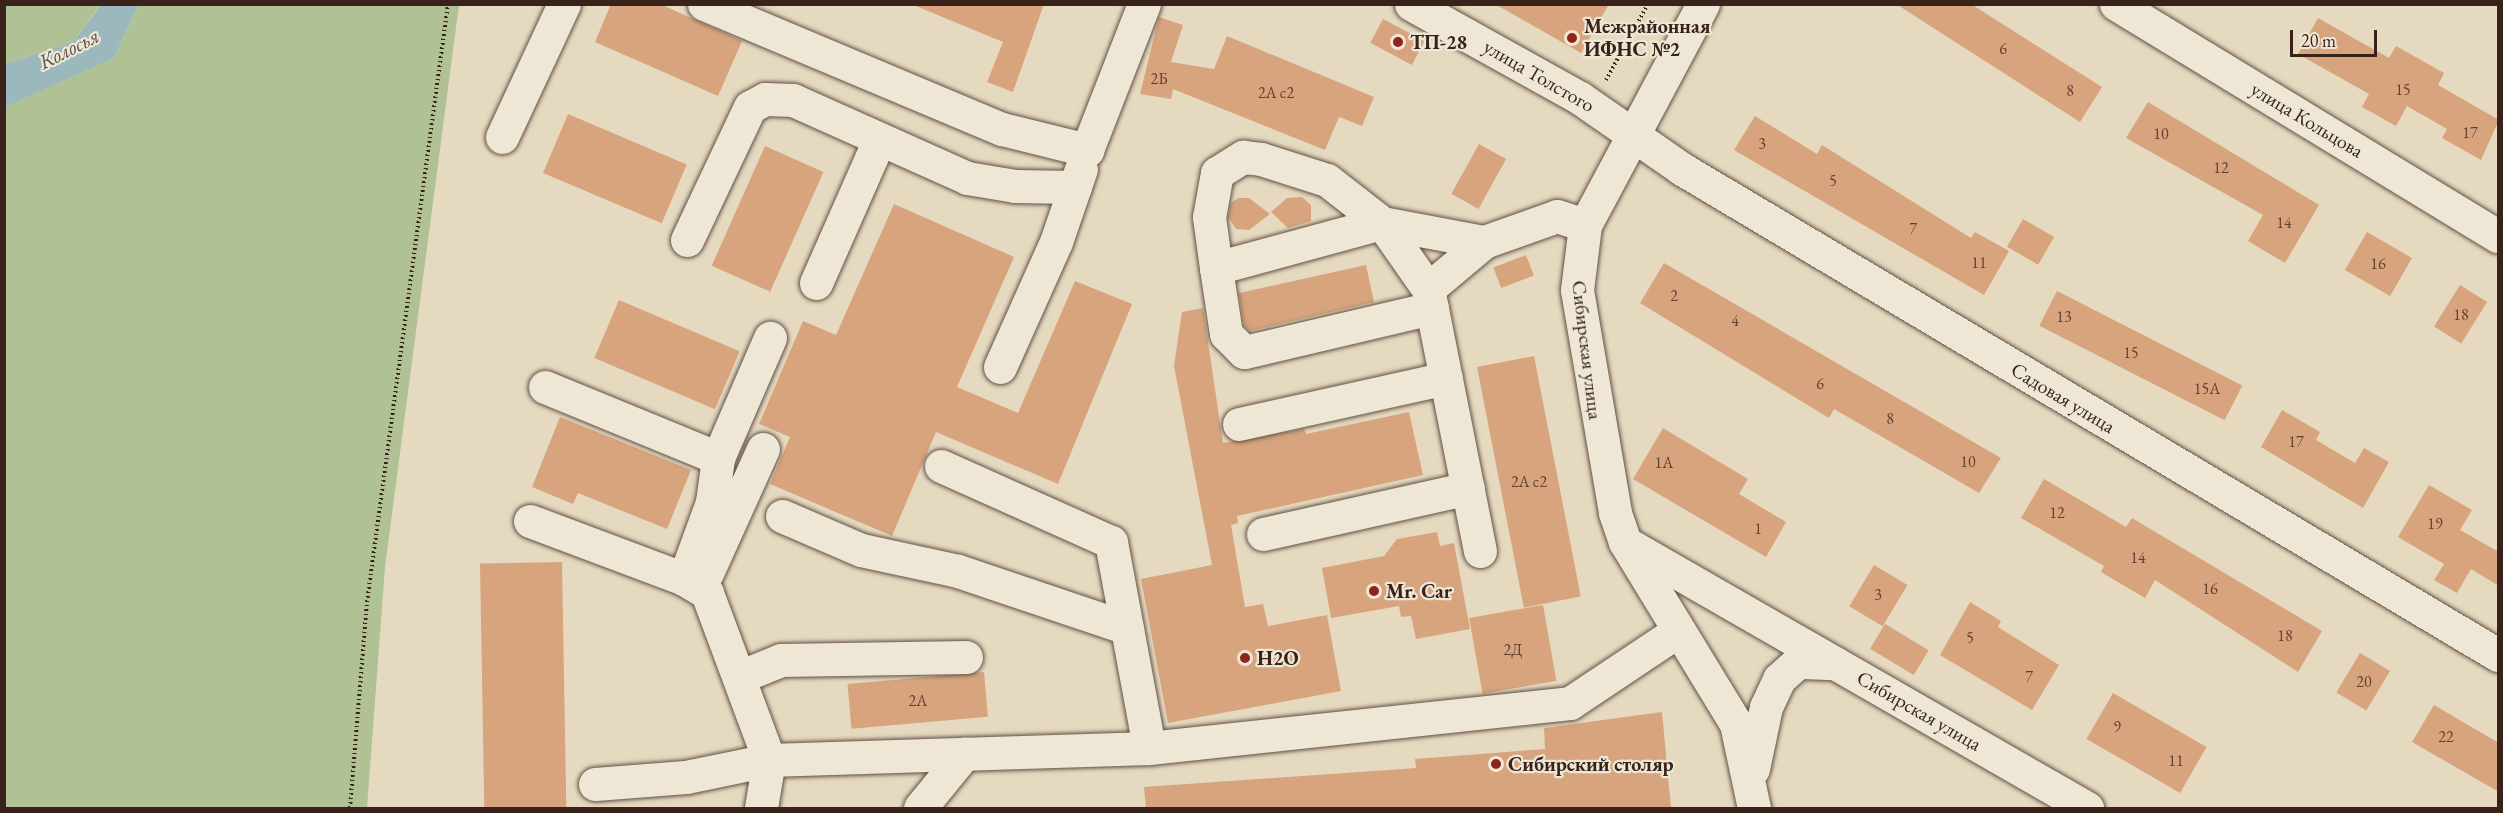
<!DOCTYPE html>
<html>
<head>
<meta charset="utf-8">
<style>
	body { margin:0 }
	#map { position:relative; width:2503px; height:813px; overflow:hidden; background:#e5dac0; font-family:"EB Garamond",serif }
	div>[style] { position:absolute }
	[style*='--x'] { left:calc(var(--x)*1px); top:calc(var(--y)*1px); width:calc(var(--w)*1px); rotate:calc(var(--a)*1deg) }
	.green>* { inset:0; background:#b0c196 }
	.water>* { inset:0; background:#9bb8bc }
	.building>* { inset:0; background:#d7a47e; transform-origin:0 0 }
	.path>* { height:4px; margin-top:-2px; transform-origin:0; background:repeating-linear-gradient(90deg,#38221a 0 1.5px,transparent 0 4.5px) }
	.roads { filter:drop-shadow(0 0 2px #635044) drop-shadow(0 0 2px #635044) }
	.minor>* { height:33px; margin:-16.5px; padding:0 16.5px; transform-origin:16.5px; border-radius:16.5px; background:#eee7d6 }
	.dots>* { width:16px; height:16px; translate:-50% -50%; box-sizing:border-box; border:3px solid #eee7d6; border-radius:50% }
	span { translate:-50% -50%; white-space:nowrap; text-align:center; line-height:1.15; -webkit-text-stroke:4.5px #eee7d6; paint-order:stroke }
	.number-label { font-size:16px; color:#604233 }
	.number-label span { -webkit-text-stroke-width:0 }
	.poi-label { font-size:20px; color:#38221a; font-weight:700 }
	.left { translate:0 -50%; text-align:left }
	.street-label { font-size:20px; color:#38221a }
	.water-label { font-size:21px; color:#564f4b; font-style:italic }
	.frame { position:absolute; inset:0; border:6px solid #38221a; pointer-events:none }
	.scale { position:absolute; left:2290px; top:30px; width:87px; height:27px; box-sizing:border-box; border:3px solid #38221a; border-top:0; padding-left:8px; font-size:18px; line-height:21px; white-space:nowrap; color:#38221a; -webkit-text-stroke:4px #eee7d6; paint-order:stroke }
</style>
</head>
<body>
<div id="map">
	<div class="green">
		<div style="clip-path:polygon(101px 4px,73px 42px,5px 64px,4px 5px)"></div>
		<div style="clip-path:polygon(138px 5px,459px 5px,385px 567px,367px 808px,5px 808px,4px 107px,114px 58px)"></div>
	</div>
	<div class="water">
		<div style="clip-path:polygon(101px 5px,138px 5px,114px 58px,5px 107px,5px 64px,73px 42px)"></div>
	</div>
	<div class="building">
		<div style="clip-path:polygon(611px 4px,660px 4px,742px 41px,718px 96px,595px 42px)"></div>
		<div style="clip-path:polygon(911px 4px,1044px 4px,1013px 92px,987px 82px,1003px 42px)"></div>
		<div style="clip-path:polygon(1495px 4px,1609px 4px,1581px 53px)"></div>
		<div style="clip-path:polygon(1896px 4px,1971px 4px,2102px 87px,2080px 122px)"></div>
		<div style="clip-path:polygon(1159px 17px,1183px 25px,1171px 62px,1214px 69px,1227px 36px,1374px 97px,1362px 126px,1339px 117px,1325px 150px,1173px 89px,1171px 99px,1140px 94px)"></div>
		<div style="clip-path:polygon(2318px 18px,2389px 58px,2396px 46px,2444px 73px,2438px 85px,2499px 120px,2481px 160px,2442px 138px,2447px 129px,2407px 106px,2396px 126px,2362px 107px,2369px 94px,2298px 54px)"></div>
		<div style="left:1383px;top:19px;width:47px;height:27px;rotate:28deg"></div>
		<div style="clip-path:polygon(2148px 102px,2319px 205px,2285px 263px,2248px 241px,2263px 215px,2126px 138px)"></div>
		<div style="left:568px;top:114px;width:129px;height:64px;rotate:23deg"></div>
		<div style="clip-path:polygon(1755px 116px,1817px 154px,1822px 145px,1971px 238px,1975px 232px,2009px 251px,1984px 295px,1734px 150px)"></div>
		<div style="left:1479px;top:144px;width:31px;height:57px;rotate:29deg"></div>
		<div style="left:765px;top:146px;width:64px;height:131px;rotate:24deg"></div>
		<div style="clip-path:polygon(1302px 197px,1311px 205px,1311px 221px,1288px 228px,1271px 212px,1287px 198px)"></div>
		<div style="clip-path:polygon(1238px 198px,1249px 198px,1270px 214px,1249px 230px,1236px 229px,1228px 217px,1231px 203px)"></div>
		<div style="clip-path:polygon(894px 204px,1014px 257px,957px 387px,1018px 413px,1075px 281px,1132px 304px,1058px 484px,936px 432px,892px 536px,770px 484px,790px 437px,759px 424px,803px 321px,836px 335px)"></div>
		<div style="left:2023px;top:219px;width:36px;height:32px;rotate:30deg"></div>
		<div style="left:2367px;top:232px;width:52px;height:44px;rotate:30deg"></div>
		<div style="left:1526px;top:255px;width:22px;height:35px;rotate:69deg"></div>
		<div style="clip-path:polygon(1664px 263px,2001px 458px,1979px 493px,1834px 409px,1829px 418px,1640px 303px)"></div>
		<div style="clip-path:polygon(1366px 265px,1374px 302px,1250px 331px,1244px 325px,1239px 293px)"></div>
		<div style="left:2460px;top:285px;width:32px;height:49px;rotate:32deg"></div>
		<div style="left:2057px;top:291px;width:208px;height:39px;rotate:27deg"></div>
		<div style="left:619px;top:300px;width:131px;height:63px;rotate:23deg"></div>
		<div style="clip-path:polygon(1203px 308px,1223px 443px,1304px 429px,1306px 434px,1409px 412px,1423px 475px,1237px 516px,1238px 523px,1231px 525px,1245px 607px,1263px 604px,1268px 626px,1327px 615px,1341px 691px,1168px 723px,1141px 579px,1212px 565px,1174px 366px,1182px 312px)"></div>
		<div style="left:1534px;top:356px;width:245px;height:58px;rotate:79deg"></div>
		<div style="clip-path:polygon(2282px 410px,2320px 432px,2316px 440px,2355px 463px,2364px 448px,2389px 462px,2363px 508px,2261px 447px)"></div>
		<div style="clip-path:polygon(560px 417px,691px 470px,667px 529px,578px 493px,573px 504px,532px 487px)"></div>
		<div style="clip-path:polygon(1663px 428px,1748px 479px,1739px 494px,1786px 522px,1766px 557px,1633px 479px)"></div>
		<div style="clip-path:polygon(2044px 479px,2126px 527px,2132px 518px,2322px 631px,2298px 672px,2155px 580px,2145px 598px,2101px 572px,2104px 566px,2021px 518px)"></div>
		<div style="clip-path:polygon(2429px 485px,2472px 510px,2460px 530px,2499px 552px,2499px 586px,2471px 569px,2457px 593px,2434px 580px,2444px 564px,2398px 537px)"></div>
		<div style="clip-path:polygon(1437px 532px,1440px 546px,1454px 543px,1470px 629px,1416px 639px,1411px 616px,1401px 617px,1399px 606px,1331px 618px,1322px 568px,1384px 556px,1397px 539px)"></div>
		<div style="left:562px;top:562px;width:246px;height:82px;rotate:89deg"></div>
		<div style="left:1874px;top:565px;width:39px;height:48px;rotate:31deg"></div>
		<div style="clip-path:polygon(1970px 602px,2001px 621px,1998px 627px,2059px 665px,2032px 710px,1940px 655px)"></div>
		<div style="left:1543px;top:605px;width:77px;height:75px;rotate:80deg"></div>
		<div style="left:1885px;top:624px;width:51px;height:29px;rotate:31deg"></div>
		<div style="left:2360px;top:653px;width:35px;height:46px;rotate:31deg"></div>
		<div style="left:984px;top:672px;width:45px;height:137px;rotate:85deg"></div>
		<div style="left:2113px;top:693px;width:108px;height:53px;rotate:30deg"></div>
		<div style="clip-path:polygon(2434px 705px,2499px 743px,2499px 792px,2412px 742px)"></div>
		<div style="clip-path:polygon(1662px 712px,1671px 808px,1146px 808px,1144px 787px,1416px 768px,1415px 759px,1545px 749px,1544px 728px)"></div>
	</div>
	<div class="path">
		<div style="--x:1606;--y:80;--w:87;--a:-61.1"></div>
		<div style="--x:350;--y:808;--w:207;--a:-85.3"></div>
		<div style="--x:367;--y:602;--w:603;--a:-82.29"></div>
	</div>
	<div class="roads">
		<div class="minor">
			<div style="--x:704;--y:4;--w:323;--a:22.8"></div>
			<div style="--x:1002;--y:129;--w:88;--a:13.9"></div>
			<div style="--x:1087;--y:150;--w:157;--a:-68.7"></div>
			<div style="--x:1411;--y:4;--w:193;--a:29.1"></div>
			<div style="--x:1580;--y:98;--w:124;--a:34.8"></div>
			<div style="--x:1682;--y:169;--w:950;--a:30.78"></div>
			<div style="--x:1703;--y:4;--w:251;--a:118.1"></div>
			<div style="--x:1585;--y:225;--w:65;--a:97"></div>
			<div style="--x:1577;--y:290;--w:226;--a:80.3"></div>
			<div style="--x:1615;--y:513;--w:31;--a:71"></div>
			<div style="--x:1625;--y:542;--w:213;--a:58.6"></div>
			<div style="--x:1736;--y:724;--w:86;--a:77.9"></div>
			<div style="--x:2116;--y:4;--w:447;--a:31.3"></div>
			<div style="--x:502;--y:137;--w:147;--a:-65"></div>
			<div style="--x:687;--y:240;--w:147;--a:-64.7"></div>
			<div style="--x:750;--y:107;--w:17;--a:-28"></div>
			<div style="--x:765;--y:99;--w:28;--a:2"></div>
			<div style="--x:793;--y:100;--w:191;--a:24.1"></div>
			<div style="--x:967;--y:178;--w:49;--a:9.5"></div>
			<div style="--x:1015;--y:186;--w:60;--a:1"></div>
			<div style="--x:1216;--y:268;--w:172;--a:-15.2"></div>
			<div style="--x:1382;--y:223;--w:80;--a:55.1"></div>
			<div style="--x:816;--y:283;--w:156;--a:-66.2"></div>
			<div style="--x:1432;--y:308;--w:193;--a:166.8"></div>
			<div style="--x:1244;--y:352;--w:25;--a:-135"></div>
			<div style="--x:1226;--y:334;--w:67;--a:-98.6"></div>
			<div style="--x:1216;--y:268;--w:51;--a:-97.8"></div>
			<div style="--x:1209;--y:217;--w:45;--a:-79.7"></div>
			<div style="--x:1217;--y:173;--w:31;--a:-32"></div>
			<div style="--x:1243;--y:157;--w:18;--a:6"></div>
			<div style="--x:1261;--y:159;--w:69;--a:17.7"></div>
			<div style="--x:1327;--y:180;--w:70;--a:38"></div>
			<div style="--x:1382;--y:223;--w:104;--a:10.6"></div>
			<div style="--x:1000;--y:367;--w:137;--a:-65.9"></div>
			<div style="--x:1056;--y:242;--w:77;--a:-71.1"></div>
			<div style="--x:545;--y:387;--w:187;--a:22.3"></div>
			<div style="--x:1239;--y:424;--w:212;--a:-12.5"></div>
			<div style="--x:941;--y:466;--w:186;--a:24.1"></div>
			<div style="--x:1111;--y:542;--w:209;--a:79.5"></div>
			<div style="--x:782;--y:516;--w:86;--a:23.3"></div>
			<div style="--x:861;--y:550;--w:99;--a:12.2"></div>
			<div style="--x:958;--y:571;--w:178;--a:18.6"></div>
			<div style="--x:530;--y:521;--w:165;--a:20.6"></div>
			<div style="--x:684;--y:579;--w:27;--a:31"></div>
			<div style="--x:707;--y:593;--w:178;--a:69.6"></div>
			<div style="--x:769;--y:760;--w:380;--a:-1.8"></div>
			<div style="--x:1149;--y:748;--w:423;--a:-6.1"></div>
			<div style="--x:1570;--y:703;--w:130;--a:-33.7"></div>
			<div style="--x:1263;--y:534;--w:210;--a:-12.6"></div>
			<div style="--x:1626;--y:543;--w:532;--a:29.89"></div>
			<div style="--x:1480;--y:551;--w:267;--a:-101.2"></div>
			<div style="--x:1428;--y:289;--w:73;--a:-40"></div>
			<div style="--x:1484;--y:242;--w:77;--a:-19.6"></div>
			<div style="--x:1557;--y:216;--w:29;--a:18"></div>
			<div style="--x:707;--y:573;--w:136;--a:-65.7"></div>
			<div style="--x:684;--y:579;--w:82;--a:-70"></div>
			<div style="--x:712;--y:502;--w:44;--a:-82.2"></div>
			<div style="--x:718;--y:458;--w:131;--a:-66.6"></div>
			<div style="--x:739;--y:677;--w:45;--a:-22"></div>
			<div style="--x:781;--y:660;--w:185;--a:-0.9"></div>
			<div style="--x:1753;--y:769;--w:63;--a:-78.2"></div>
			<div style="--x:1766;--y:707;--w:31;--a:-65"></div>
			<div style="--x:1779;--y:679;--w:25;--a:-42"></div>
			<div style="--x:1798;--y:662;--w:37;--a:2"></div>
			<div style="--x:595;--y:784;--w:91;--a:-4.4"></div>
			<div style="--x:686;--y:777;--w:85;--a:-11.6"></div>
			<div style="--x:769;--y:760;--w:49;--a:99.5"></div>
			<div style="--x:920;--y:808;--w:70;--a:-50.8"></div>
		</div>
	</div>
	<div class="dots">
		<div style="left:1572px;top:38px;background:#8f2418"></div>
		<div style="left:1398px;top:42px;background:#8f2418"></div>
		<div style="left:1374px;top:591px;background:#8f2418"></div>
		<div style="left:1245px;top:658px;background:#8f2418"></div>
		<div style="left:1496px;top:764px;background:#8f2418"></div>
	</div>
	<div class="number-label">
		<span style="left:2003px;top:49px">6</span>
		<span style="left:1159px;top:79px">2Б</span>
		<span style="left:2403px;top:90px">15</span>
		<span style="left:2070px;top:91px">8</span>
		<span style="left:1276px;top:93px">2А с2</span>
		<span style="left:2470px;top:133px">17</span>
		<span style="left:2161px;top:134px">10</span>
		<span style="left:1762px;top:144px">3</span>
		<span style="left:2221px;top:168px">12</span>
		<span style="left:1833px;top:181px">5</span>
		<span style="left:2284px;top:223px">14</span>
		<span style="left:1913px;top:229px">7</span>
		<span style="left:1979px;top:263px">11</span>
		<span style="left:2378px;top:264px">16</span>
		<span style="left:1674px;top:296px">2</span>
		<span style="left:2461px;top:315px">18</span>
		<span style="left:2064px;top:317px">13</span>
		<span style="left:1735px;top:321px">4</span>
		<span style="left:2131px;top:353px">15</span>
		<span style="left:1820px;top:384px">6</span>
		<span style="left:2207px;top:389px">15А</span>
		<span style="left:1890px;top:419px">8</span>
		<span style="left:2296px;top:442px">17</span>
		<span style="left:1968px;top:462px">10</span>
		<span style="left:1664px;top:463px">1А</span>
		<span style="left:1529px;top:482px">2А с2</span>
		<span style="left:2057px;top:513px">12</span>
		<span style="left:2435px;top:524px">19</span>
		<span style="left:1758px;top:529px">1</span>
		<span style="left:2138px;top:558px">14</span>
		<span style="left:2210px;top:589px">16</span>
		<span style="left:1878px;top:595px">3</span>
		<span style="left:2285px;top:636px">18</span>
		<span style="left:1970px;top:638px">5</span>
		<span style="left:1513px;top:650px">2Д</span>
		<span style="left:2029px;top:677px">7</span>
		<span style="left:2364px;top:682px">20</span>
		<span style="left:918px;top:701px">2А</span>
		<span style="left:2117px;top:727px">9</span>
		<span style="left:2446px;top:737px">22</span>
		<span style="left:2176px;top:761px">11</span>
	</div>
	<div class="poi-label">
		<span class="left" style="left:1584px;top:38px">Межрайонная<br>ИФНС №2</span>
		<span class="left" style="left:1410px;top:42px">ТП-28</span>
		<span class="left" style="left:1386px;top:591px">Mr. Car</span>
		<span class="left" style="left:1257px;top:658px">Н2О</span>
		<span class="left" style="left:1508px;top:764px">Сибирский столяр</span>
	</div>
	<div class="street-label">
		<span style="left:1539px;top:76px;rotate:30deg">улица Толстого</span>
		<span style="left:2307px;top:120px;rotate:31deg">улица Кольцова</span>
		<span style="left:1587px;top:350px;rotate:83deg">Сибирская улица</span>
		<span style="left:2063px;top:398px;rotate:31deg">Садовая улица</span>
		<span style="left:1919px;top:711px;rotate:30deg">Сибирская улица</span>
	</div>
	<div class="water-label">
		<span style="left:69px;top:49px;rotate:-27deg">Колосья</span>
	</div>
	<div class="frame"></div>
	<div class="scale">20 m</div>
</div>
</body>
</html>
